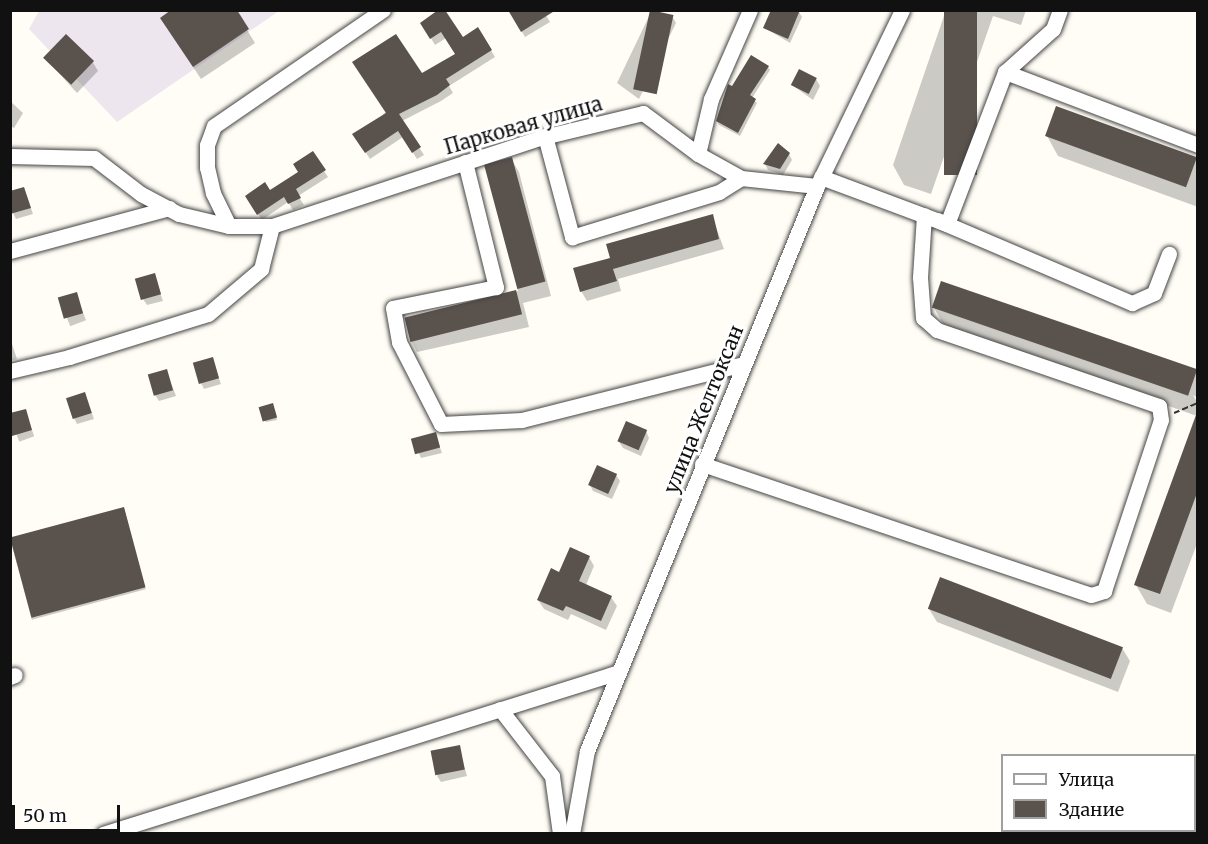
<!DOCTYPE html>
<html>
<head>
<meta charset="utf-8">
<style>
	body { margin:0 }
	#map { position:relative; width:1208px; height:844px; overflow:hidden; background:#fffdf5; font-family:Merriweather,serif }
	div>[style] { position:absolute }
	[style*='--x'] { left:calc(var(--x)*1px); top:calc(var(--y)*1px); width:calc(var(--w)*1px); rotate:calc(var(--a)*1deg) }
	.industrial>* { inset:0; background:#eee6ef }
	.shadow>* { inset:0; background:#0003; transform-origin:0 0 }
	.building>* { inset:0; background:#5a524d; transform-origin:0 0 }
	.path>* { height:2px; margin-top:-1px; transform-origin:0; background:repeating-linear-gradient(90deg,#333 0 6px,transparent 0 9px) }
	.roads { filter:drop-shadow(0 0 2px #444) drop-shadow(0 0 2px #444) }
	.minor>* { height:15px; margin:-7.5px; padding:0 7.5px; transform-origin:7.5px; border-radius:7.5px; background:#fff }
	span { translate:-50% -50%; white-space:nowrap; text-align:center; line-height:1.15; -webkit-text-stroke:6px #fff; paint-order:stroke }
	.street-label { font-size:20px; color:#111 }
	.frame { position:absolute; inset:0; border:12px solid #111; pointer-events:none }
	.legend { position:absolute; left:1001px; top:754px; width:195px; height:78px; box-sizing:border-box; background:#fff; border:2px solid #a0a0a0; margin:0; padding:8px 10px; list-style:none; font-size:18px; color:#111 }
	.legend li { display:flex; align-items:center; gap:12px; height:30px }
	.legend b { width:30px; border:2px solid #a0a0a0 }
	.scale { position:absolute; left:12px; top:805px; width:108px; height:27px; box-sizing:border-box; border:3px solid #111; border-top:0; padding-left:8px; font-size:18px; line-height:21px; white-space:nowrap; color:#111; -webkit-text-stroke:4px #fff; paint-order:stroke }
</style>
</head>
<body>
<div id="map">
	<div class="industrial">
		<div style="clip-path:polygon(39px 11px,279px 11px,117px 122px,29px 29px)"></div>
	</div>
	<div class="shadow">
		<div style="clip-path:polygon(235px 10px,255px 43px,201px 79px,170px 32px)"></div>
		<div style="clip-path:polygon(509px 10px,543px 10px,550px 22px,525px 37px)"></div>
		<div style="clip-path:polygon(652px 10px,672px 16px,676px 23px,639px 99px,617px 83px)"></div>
		<div style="clip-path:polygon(946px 10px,1026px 10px,1021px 25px,993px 16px,931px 194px,904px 185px,893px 165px)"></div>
		<div style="clip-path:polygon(799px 12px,802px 17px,790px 43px,765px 28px)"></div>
		<div style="clip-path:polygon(422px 23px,462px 39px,478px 29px,495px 57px,449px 86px,453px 93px,441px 101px,402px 121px,424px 155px,417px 159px,403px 137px,370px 159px,358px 141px,421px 75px,456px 55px,446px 38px,435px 45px)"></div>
		<div style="clip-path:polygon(45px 58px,92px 61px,98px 71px,77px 93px)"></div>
		<div style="clip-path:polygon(768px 67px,770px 70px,752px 98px,757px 103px,740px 136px,719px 125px,717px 121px)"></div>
		<div style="clip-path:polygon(816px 79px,820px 86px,813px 100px,792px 85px)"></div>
		<div style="clip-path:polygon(10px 101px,23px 113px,14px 128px,10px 126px)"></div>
		<div style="clip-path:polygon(1057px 108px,1198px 160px,1198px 207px,1058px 156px,1047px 136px)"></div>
		<div style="clip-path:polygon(789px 154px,792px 160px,783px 175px,768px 170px,765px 164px)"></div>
		<div style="clip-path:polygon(511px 159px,519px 172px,551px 296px,523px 303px,529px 327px,417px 352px,410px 338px,406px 317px,518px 291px,486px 167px)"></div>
		<div style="clip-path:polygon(324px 171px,328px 177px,298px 196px,304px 205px,293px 210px,288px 202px,262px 220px,250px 202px,300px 173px)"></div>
		<div style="clip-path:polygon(24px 188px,33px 214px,16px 219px,13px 213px)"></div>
		<div style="clip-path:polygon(712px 216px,724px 249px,618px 279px,621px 291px,587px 301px,581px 291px,612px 259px)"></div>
		<div style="clip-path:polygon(154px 275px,163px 301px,147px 305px,143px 299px)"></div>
		<div style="clip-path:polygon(942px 282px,1198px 372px,1198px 398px,1193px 395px,1198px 404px,1198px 541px,1171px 613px,1147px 604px,1136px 585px,1197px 416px,945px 327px,934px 308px)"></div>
		<div style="left:76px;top:294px;width:28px;height:17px;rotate:69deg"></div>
		<div style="clip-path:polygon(10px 338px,17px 359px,10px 361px)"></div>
		<div style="clip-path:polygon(212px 359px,221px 384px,204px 389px,201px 383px)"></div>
		<div style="clip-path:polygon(166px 370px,176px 396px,159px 401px,155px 395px)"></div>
		<div style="clip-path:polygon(85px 394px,94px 419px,77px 424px,74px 418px)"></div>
		<div style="clip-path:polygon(273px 407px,277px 420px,266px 422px,264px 420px)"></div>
		<div style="left:25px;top:411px;width:27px;height:16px;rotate:70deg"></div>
		<div style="clip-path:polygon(646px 431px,649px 438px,641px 456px,623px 448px,619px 442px)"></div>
		<div style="clip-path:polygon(435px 434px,442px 453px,421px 458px,413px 439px)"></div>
		<div style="clip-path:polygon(616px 475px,620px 481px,612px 499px,593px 491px,590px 485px)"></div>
		<div style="left:124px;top:508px;width:84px;height:118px;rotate:75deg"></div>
		<div style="clip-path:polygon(589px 557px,594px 566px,586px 585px,611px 597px,617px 606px,606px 630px,571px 614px,568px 620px,544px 609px,538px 600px)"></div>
		<div style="clip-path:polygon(929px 609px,1122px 648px,1130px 661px,1118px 692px,937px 622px)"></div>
		<div style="clip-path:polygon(459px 747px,467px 776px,441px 782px,437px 776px)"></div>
	</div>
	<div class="building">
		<div style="clip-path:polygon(171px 10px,237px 10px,249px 29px,193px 67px,160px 18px)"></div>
		<div style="clip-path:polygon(438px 10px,445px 10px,463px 37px,478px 27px,492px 50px,446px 79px,450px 85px,437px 95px,399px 114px,421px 147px,412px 153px,398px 131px,365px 153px,352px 134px,386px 113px,352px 62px,396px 34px,422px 73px,455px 54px,441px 32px,430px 39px,420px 23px)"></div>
		<div style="clip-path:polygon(508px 10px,556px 10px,521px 32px)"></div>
		<div style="left:650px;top:10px;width:24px;height:81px;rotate:12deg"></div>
		<div style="clip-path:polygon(771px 10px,800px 10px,788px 39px,763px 28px)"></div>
		<div style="left:944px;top:10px;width:33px;height:165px"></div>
		<div style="left:66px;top:34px;width:39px;height:33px;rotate:44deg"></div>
		<div style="clip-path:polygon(751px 55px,769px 66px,750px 95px,756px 99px,738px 133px,716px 121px,728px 84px,732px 86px)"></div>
		<div style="left:799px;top:69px;width:20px;height:18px;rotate:27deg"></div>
		<div style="left:1056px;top:106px;width:150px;height:32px;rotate:20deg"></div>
		<div style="clip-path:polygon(778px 143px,790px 153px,780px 169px,763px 164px)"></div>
		<div style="clip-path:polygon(313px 151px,326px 170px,296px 189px,301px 198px,288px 204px,284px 197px,257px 215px,245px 196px,265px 182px,270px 190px,298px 172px,293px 164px)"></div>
		<div style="left:512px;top:157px;width:129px;height:29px;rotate:75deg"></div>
		<div style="clip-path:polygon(24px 187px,31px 208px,10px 214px,10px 191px)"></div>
		<div style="clip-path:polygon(713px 214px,719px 239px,613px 269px,617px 281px,580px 292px,573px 268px,610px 258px,606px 244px)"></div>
		<div style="left:155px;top:273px;width:22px;height:21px;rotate:74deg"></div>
		<div style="left:941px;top:281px;width:271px;height:28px;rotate:19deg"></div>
		<div style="left:516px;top:290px;width:25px;height:115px;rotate:76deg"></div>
		<div style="left:77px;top:292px;width:22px;height:20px;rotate:74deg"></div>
		<div style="left:213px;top:357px;width:22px;height:21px;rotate:74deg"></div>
		<div style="left:167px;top:369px;width:22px;height:20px;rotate:74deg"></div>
		<div style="left:85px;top:392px;width:22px;height:20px;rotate:72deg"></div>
		<div style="left:273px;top:403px;width:15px;height:15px;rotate:74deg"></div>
		<div style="clip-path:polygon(26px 409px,32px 430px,12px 436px,10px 413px)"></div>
		<div style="clip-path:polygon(1196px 415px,1197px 493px,1160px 594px,1134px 585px)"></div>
		<div style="left:626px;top:421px;width:23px;height:22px;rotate:23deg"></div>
		<div style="left:436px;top:432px;width:16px;height:26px;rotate:75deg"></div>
		<div style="left:597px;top:465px;width:22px;height:22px;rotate:24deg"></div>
		<div style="left:124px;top:507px;width:83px;height:118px;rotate:75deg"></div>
		<div style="clip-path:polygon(570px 547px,590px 556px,579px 581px,612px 596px,601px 621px,566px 606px,563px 611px,537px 600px,551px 568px,559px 572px)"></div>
		<div style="left:940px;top:577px;width:196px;height:34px;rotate:21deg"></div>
		<div style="left:460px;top:745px;width:25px;height:30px;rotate:79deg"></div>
	</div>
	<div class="path">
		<div style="--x:1174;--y:413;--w:26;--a:-23"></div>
	</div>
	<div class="roads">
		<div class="minor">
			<div style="--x:1005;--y:72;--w:206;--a:20.7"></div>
			<div style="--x:545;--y:136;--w:105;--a:75"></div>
			<div style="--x:572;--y:237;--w:154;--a:-17"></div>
			<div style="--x:719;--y:192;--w:26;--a:-32"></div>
			<div style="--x:698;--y:154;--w:57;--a:-76.7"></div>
			<div style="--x:711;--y:99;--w:97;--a:-66.3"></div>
			<div style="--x:10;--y:156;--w:84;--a:1.4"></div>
			<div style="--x:94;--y:158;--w:59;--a:37.5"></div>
			<div style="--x:141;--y:194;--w:43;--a:27.8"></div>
			<div style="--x:179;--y:214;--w:51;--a:13.5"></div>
			<div style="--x:229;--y:226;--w:43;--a:0"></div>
			<div style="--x:272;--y:226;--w:281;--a:-18.2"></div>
			<div style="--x:539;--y:138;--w:107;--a:-13.5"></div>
			<div style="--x:643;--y:113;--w:69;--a:36.7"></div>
			<div style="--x:698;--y:154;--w:49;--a:29.2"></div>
			<div style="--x:741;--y:178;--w:76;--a:6"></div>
			<div style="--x:465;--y:162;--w:129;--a:76.1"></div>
			<div style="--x:496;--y:287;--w:105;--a:168.5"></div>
			<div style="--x:393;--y:308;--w:35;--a:80"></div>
			<div style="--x:399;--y:342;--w:92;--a:62.9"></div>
			<div style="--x:441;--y:424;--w:81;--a:-2.8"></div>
			<div style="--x:522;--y:420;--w:228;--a:-14.2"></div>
			<div style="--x:821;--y:177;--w:134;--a:20.5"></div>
			<div style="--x:947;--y:224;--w:163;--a:-69.1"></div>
			<div style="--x:1005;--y:72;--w:64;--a:-41.9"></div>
			<div style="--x:1053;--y:29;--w:20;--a:-70"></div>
			<div style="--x:937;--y:220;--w:212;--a:23.1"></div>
			<div style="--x:1132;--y:303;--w:24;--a:-24"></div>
			<div style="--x:1154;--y:293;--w:42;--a:-69"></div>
			<div style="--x:229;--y:226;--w:37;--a:-116"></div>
			<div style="--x:213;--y:193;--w:26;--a:-103"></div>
			<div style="--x:207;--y:168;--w:23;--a:-90"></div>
			<div style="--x:207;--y:145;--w:20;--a:-70"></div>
			<div style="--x:214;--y:126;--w:205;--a:-34.5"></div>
			<div style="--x:10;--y:251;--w:165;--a:-15.1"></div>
			<div style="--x:10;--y:371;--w:61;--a:-13.3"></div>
			<div style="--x:69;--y:357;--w:145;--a:-17.2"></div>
			<div style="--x:208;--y:314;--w:70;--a:-40.3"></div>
			<div style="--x:261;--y:269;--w:44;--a:-75.7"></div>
			<div style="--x:702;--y:464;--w:410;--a:18.6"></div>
			<div style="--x:1091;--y:595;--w:14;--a:-17"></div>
			<div style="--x:1104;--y:591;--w:180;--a:-71.6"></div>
			<div style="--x:1161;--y:420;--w:14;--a:-98"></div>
			<div style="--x:1159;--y:406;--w:235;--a:-161.1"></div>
			<div style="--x:937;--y:330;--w:18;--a:-139"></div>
			<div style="--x:923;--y:318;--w:41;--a:-94.2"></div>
			<div style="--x:920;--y:277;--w:62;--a:-86.3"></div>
			<div style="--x:10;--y:677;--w:5;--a:-22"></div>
			<div style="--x:500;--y:709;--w:85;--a:52.2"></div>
			<div style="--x:552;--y:776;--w:59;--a:82.1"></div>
			<div style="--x:103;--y:834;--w:541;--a:-17.43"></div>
			<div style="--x:572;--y:834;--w:84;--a:-79.8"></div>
			<div style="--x:587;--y:751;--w:610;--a:-67.85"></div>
			<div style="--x:817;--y:186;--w:195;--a:-64.2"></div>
		</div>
	</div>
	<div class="street-label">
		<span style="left:523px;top:125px;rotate:-16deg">Парковая улица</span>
		<span style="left:703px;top:409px;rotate:-68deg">улица Желтоксан</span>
	</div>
	<div class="frame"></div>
	<ul class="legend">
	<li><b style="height:8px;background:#fff"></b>Улица</li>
	<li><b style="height:16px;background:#5a524d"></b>Здание</li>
	</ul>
	<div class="scale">50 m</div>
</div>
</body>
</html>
